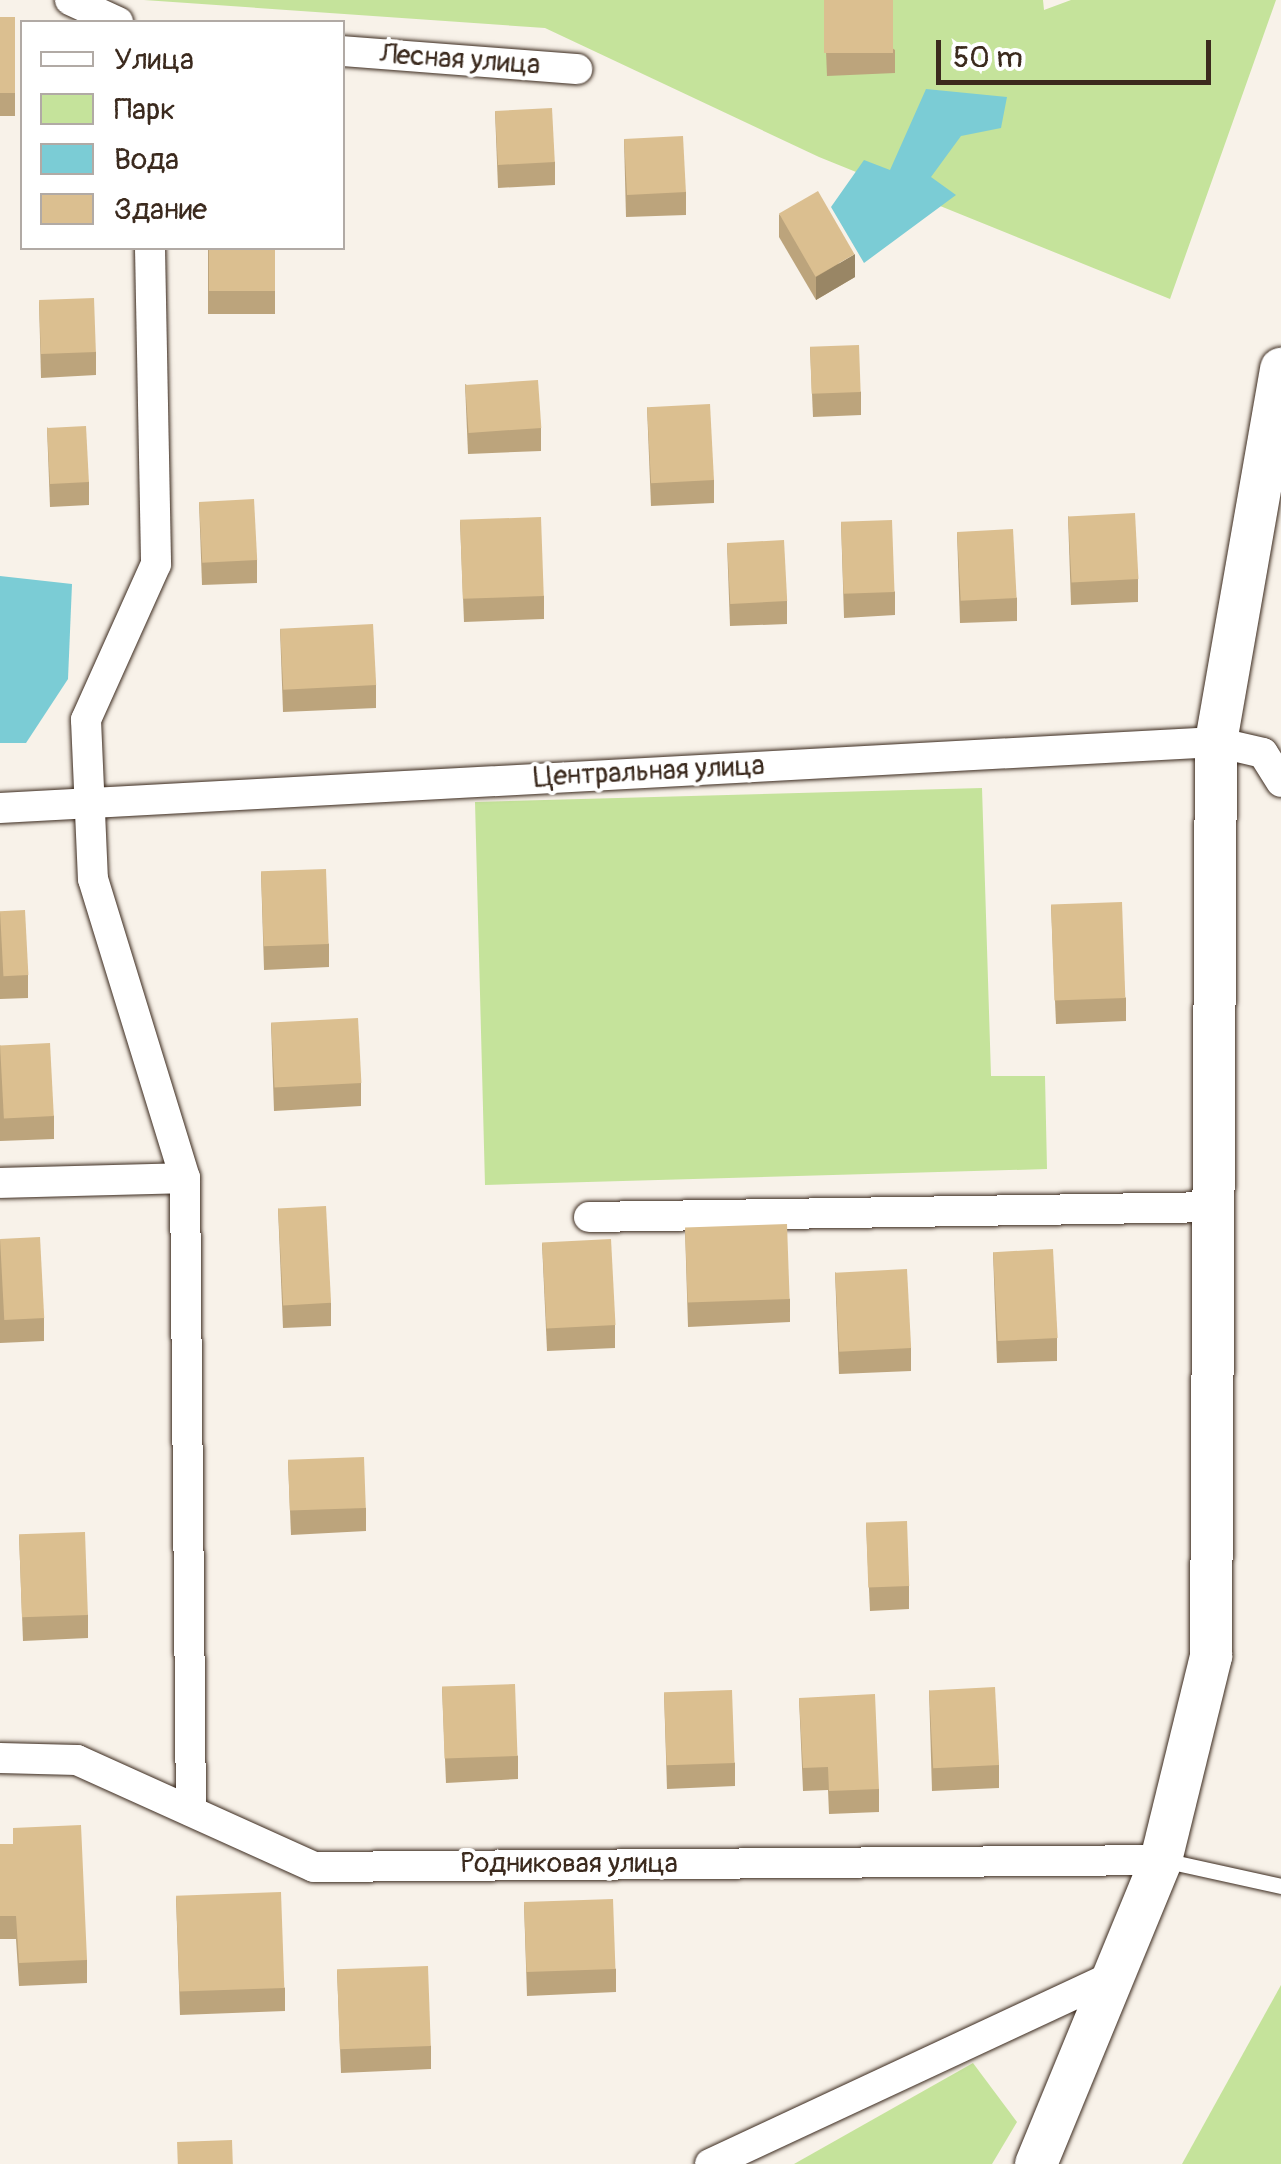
<!DOCTYPE html>
<html>
<head>
<meta charset="utf-8">
<style>
	body { margin:0 }
	#map { position:relative; width:1281px; height:2164px; overflow:hidden; background:#f8f2e9; font-family:Pangolin,sans-serif }
	div>[style] { position:absolute }
	[style*='--x'] { left:calc(var(--x)*1px); top:calc(var(--y)*1px); width:calc(var(--w)*1px); rotate:calc(var(--a)*1deg) }
	.green>* { inset:0; background:#c5e39b }
	.water>* { inset:0; background:#7bccd5 }
	.roads { filter:drop-shadow(0 0 2px #3b2a1e) drop-shadow(0 0 2px #3b2a1e) }
	.lane>* { height:15px; margin:-7.5px; padding:0 7.5px; transform-origin:7.5px; border-radius:7.5px; background:#fff }
	.street>* { height:30px; margin:-15px; padding:0 15px; transform-origin:15px; border-radius:15px; background:#fff }
	.secondary>* { height:42px; margin:-21px; padding:0 21px; transform-origin:21px; border-radius:21px; background:#fff }
	.wall>* { inset:0; background:#bca47c; transform-origin:0 0 }
	.shaded-wall>* { inset:0; background:#998665 }
	.building>* { inset:0; background:#dbbf90; transform-origin:0 0 }
	span { translate:-50% -50%; white-space:nowrap; text-align:center; line-height:1.15; -webkit-text-stroke:8px #fff; paint-order:stroke }
	.street-label { font-size:28px; color:#3b2a1e }
	.legend { position:absolute; left:20px; top:20px; width:325px; height:230px; box-sizing:border-box; background:#fff; border:2px solid #b1aaa5; margin:0; padding:12px 18px; list-style:none; font-size:30px; color:#3b2a1e }
	.legend li { display:flex; align-items:center; gap:20px; height:50px }
	.legend b { width:50px; border:2px solid #b1aaa5 }
	.scale { position:absolute; left:936px; top:40px; width:275px; height:45px; box-sizing:border-box; border:5px solid #3b2a1e; border-top:0; padding-left:12px; font-size:30px; line-height:35px; white-space:nowrap; color:#3b2a1e; -webkit-text-stroke:8px #fff; paint-order:stroke }
</style>
</head>
<body>
<div id="map">
	<div class="green">
		<div style="clip-path:polygon(144px 0,1043px 0,1044px 10px,1071px 0,1276px 0,1170px 299px,819px 157px,545px 28px)"></div>
		<div style="clip-path:polygon(982px 788px,991px 1076px,1045px 1076px,1047px 1169px,485px 1185px,475px 802px)"></div>
		<div style="clip-path:polygon(1281px 1985px,1281px 2164px,1182px 2164px)"></div>
		<div style="clip-path:polygon(973px 2063px,1017px 2122px,992px 2164px,794px 2164px)"></div>
	</div>
	<div class="water">
		<div style="clip-path:polygon(926px 89px,1007px 97px,1001px 128px,961px 136px,931px 177px,956px 195px,864px 263px,831px 207px,864px 160px,890px 170px)"></div>
		<div style="clip-path:polygon(0 576px,72px 584px,68px 679px,26px 743px,0 743px)"></div>
	</div>
	<div class="roads">
		<div class="lane">
			<div style="--x:1163;--y:1860;--w:121;--a:12.4"></div>
		</div>
		<div class="street">
			<div style="--x:70;--y:0;--w:53;--a:24.6"></div>
			<div style="--x:342;--y:51;--w:236;--a:4.4"></div>
			<div style="--x:150;--y:248;--w:316;--a:88.9"></div>
			<div style="--x:156;--y:564;--w:171;--a:114.2"></div>
			<div style="--x:86;--y:720;--w:159;--a:87.5"></div>
			<div style="--x:93;--y:879;--w:313;--a:72.9"></div>
			<div style="--x:185;--y:1178;--w:633;--a:89.46"></div>
			<div style="--x:0;--y:808;--w:1218;--a:-3.11"></div>
			<div style="--x:1216;--y:742;--w:48;--a:13.2"></div>
			<div style="--x:1263;--y:753;--w:34;--a:58"></div>
			<div style="--x:0;--y:1183;--w:185;--a:-1.5"></div>
			<div style="--x:589;--y:1217;--w:628;--a:-0.91"></div>
			<div style="--x:0;--y:1758;--w:77;--a:1.5"></div>
			<div style="--x:77;--y:1760;--w:260;--a:24.3"></div>
			<div style="--x:314;--y:1867;--w:847;--a:-0.47"></div>
			<div style="--x:710;--y:2164;--w:451;--a:-25"></div>
		</div>
		<div class="secondary">
			<div style="--x:1036;--y:2164;--w:329;--a:-67.6"></div>
			<div style="--x:1161;--y:1860;--w:210;--a:-76.2"></div>
			<div style="--x:1211;--y:1656;--w:914;--a:-89.69"></div>
			<div style="--x:1216;--y:742;--w:379;--a:-80.1"></div>
		</div>
	</div>
	<div class="wall">
		<div style="clip-path:polygon(824px 0,895px 50px,895px 73px,827px 76px)"></div>
		<div style="left:0;top:17px;width:15px;height:99px"></div>
		<div style="clip-path:polygon(495px 111px,555px 162px,555px 185px,498px 188px)"></div>
		<div style="clip-path:polygon(624px 139px,686px 192px,686px 215px,626px 217px)"></div>
		<div style="clip-path:polygon(779px 214px,855px 277px,816px 300px,779px 237px)"></div>
		<div style="left:208px;top:248px;width:67px;height:66px"></div>
		<div style="clip-path:polygon(39px 301px,96px 352px,96px 375px,41px 378px)"></div>
		<div style="clip-path:polygon(810px 347px,861px 392px,861px 415px,813px 417px)"></div>
		<div style="clip-path:polygon(465px 384px,541px 428px,541px 451px,468px 454px)"></div>
		<div style="clip-path:polygon(647px 407px,714px 480px,714px 503px,651px 506px)"></div>
		<div style="clip-path:polygon(47px 427px,89px 482px,89px 505px,50px 507px)"></div>
		<div style="clip-path:polygon(199px 502px,257px 560px,257px 583px,202px 585px)"></div>
		<div style="clip-path:polygon(1068px 516px,1138px 579px,1138px 602px,1071px 605px)"></div>
		<div style="clip-path:polygon(460px 521px,544px 596px,544px 619px,464px 622px)"></div>
		<div style="clip-path:polygon(841px 522px,895px 592px,895px 615px,844px 618px)"></div>
		<div style="clip-path:polygon(957px 532px,1017px 598px,1017px 621px,960px 623px)"></div>
		<div style="clip-path:polygon(727px 543px,787px 601px,787px 624px,730px 626px)"></div>
		<div style="clip-path:polygon(280px 629px,376px 685px,376px 708px,283px 712px)"></div>
		<div style="clip-path:polygon(261px 872px,329px 944px,329px 967px,264px 970px)"></div>
		<div style="clip-path:polygon(1051px 905px,1126px 998px,1126px 1021px,1056px 1024px)"></div>
		<div style="clip-path:polygon(0 911px,28px 975px,28px 998px,0 999px)"></div>
		<div style="clip-path:polygon(271px 1023px,361px 1083px,361px 1106px,274px 1111px)"></div>
		<div style="clip-path:polygon(0 1045px,54px 1116px,54px 1139px,0 1141px)"></div>
		<div style="clip-path:polygon(278px 1208px,331px 1303px,331px 1326px,283px 1328px)"></div>
		<div style="clip-path:polygon(685px 1229px,790px 1299px,790px 1322px,688px 1327px)"></div>
		<div style="clip-path:polygon(0 1239px,44px 1318px,44px 1341px,0 1343px)"></div>
		<div style="clip-path:polygon(542px 1243px,615px 1325px,615px 1348px,547px 1351px)"></div>
		<div style="clip-path:polygon(993px 1252px,1057px 1338px,1057px 1361px,997px 1363px)"></div>
		<div style="clip-path:polygon(835px 1272px,911px 1348px,911px 1371px,839px 1374px)"></div>
		<div style="clip-path:polygon(288px 1461px,366px 1508px,366px 1531px,291px 1535px)"></div>
		<div style="clip-path:polygon(866px 1523px,909px 1586px,909px 1609px,870px 1611px)"></div>
		<div style="clip-path:polygon(19px 1535px,88px 1615px,88px 1638px,23px 1641px)"></div>
		<div style="clip-path:polygon(442px 1687px,518px 1756px,518px 1779px,446px 1783px)"></div>
		<div style="clip-path:polygon(929px 1690px,999px 1765px,999px 1788px,932px 1791px)"></div>
		<div style="clip-path:polygon(664px 1693px,735px 1763px,735px 1786px,667px 1789px)"></div>
		<div style="clip-path:polygon(799px 1698px,879px 1789px,879px 1812px,829px 1814px,828px 1790px,803px 1791px)"></div>
		<div style="clip-path:polygon(0 1844px,87px 1960px,87px 1983px,19px 1986px,16px 1939px,0 1939px)"></div>
		<div style="clip-path:polygon(176px 1897px,285px 1988px,285px 2011px,180px 2015px)"></div>
		<div style="clip-path:polygon(524px 1904px,616px 1969px,616px 1992px,527px 1996px)"></div>
		<div style="clip-path:polygon(337px 1970px,431px 2046px,431px 2069px,341px 2073px)"></div>
	</div>
	<div class="shaded-wall">
		<div style="clip-path:polygon(855px 254px,855px 277px,816px 300px,816px 277px)"></div>
	</div>
	<div class="building">
		<div style="left:824px;top:0;width:69px;height:53px"></div>
		<div style="left:0;top:17px;width:15px;height:76px"></div>
		<div style="left:552px;top:108px;width:54px;height:57px;rotate:87deg"></div>
		<div style="left:683px;top:136px;width:56px;height:59px;rotate:87deg"></div>
		<div style="left:818px;top:191px;width:73px;height:45px;rotate:60deg"></div>
		<div style="left:209px;top:248px;width:66px;height:43px"></div>
		<div style="left:94px;top:298px;width:54px;height:55px;rotate:88deg"></div>
		<div style="left:859px;top:345px;width:47px;height:49px;rotate:88deg"></div>
		<div style="left:538px;top:380px;width:48px;height:73px;rotate:86deg"></div>
		<div style="left:710px;top:404px;width:76px;height:63px;rotate:87deg"></div>
		<div style="left:86px;top:426px;width:56px;height:39px;rotate:87deg"></div>
		<div style="left:254px;top:499px;width:61px;height:55px;rotate:87deg"></div>
		<div style="left:1135px;top:513px;width:66px;height:67px;rotate:87deg"></div>
		<div style="left:541px;top:517px;width:79px;height:81px;rotate:88deg"></div>
		<div style="left:892px;top:520px;width:72px;height:51px;rotate:88deg"></div>
		<div style="left:1013px;top:529px;width:69px;height:56px;rotate:87deg"></div>
		<div style="left:784px;top:540px;width:61px;height:57px;rotate:87deg"></div>
		<div style="left:373px;top:624px;width:61px;height:93px;rotate:87deg"></div>
		<div style="left:326px;top:869px;width:75px;height:65px;rotate:88deg"></div>
		<div style="left:1122px;top:902px;width:96px;height:71px;rotate:88deg"></div>
		<div style="left:25px;top:910px;width:65px;height:25px;rotate:87deg"></div>
		<div style="left:358px;top:1018px;width:65px;height:87px;rotate:87deg"></div>
		<div style="left:50px;top:1043px;width:73px;height:50px;rotate:87deg"></div>
		<div style="left:326px;top:1206px;width:97px;height:48px;rotate:87deg"></div>
		<div style="left:787px;top:1224px;width:75px;height:102px;rotate:88deg"></div>
		<div style="left:40px;top:1237px;width:81px;height:40px;rotate:87deg"></div>
		<div style="left:611px;top:1239px;width:86px;height:69px;rotate:87deg"></div>
		<div style="left:1053px;top:1249px;width:89px;height:60px;rotate:87deg"></div>
		<div style="left:907px;top:1269px;width:79px;height:72px;rotate:87deg"></div>
		<div style="left:364px;top:1457px;width:51px;height:76px;rotate:88deg"></div>
		<div style="left:907px;top:1521px;width:65px;height:41px;rotate:88deg"></div>
		<div style="left:85px;top:1532px;width:83px;height:66px;rotate:88deg"></div>
		<div style="left:515px;top:1684px;width:72px;height:73px;rotate:88deg"></div>
		<div style="left:995px;top:1687px;width:78px;height:66px;rotate:87deg"></div>
		<div style="left:732px;top:1690px;width:73px;height:68px;rotate:88deg"></div>
		<div style="clip-path:polygon(875px 1694px,879px 1789px,829px 1791px,828px 1767px,803px 1768px,799px 1698px)"></div>
		<div style="clip-path:polygon(81px 1825px,87px 1960px,19px 1963px,16px 1916px,0 1916px,0 1844px,13px 1844px,13px 1828px)"></div>
		<div style="left:281px;top:1892px;width:96px;height:105px;rotate:88deg"></div>
		<div style="left:613px;top:1899px;width:70px;height:89px;rotate:88deg"></div>
		<div style="left:428px;top:1966px;width:80px;height:91px;rotate:88deg"></div>
		<div style="left:232px;top:2140px;width:24px;height:55px;rotate:88deg"></div>
	</div>
	<div class="street-label">
		<span style="left:460px;top:60px;rotate:4deg">Лесная улица</span>
		<span style="left:649px;top:772px;rotate:-3deg">Центральная улица</span>
		<span style="left:569px;top:1864px">Родниковая улица</span>
	</div>
	<ul class="legend">
	<li><b style="height:12px;background:#fff"></b>Улица</li>
	<li><b style="height:28px;background:#c5e39b"></b>Парк</li>
	<li><b style="height:28px;background:#7bccd5"></b>Вода</li>
	<li><b style="height:28px;background:#dbbf90"></b>Здание</li>
	</ul>
	<div class="scale">50 m</div>
</div>
</body>
</html>
